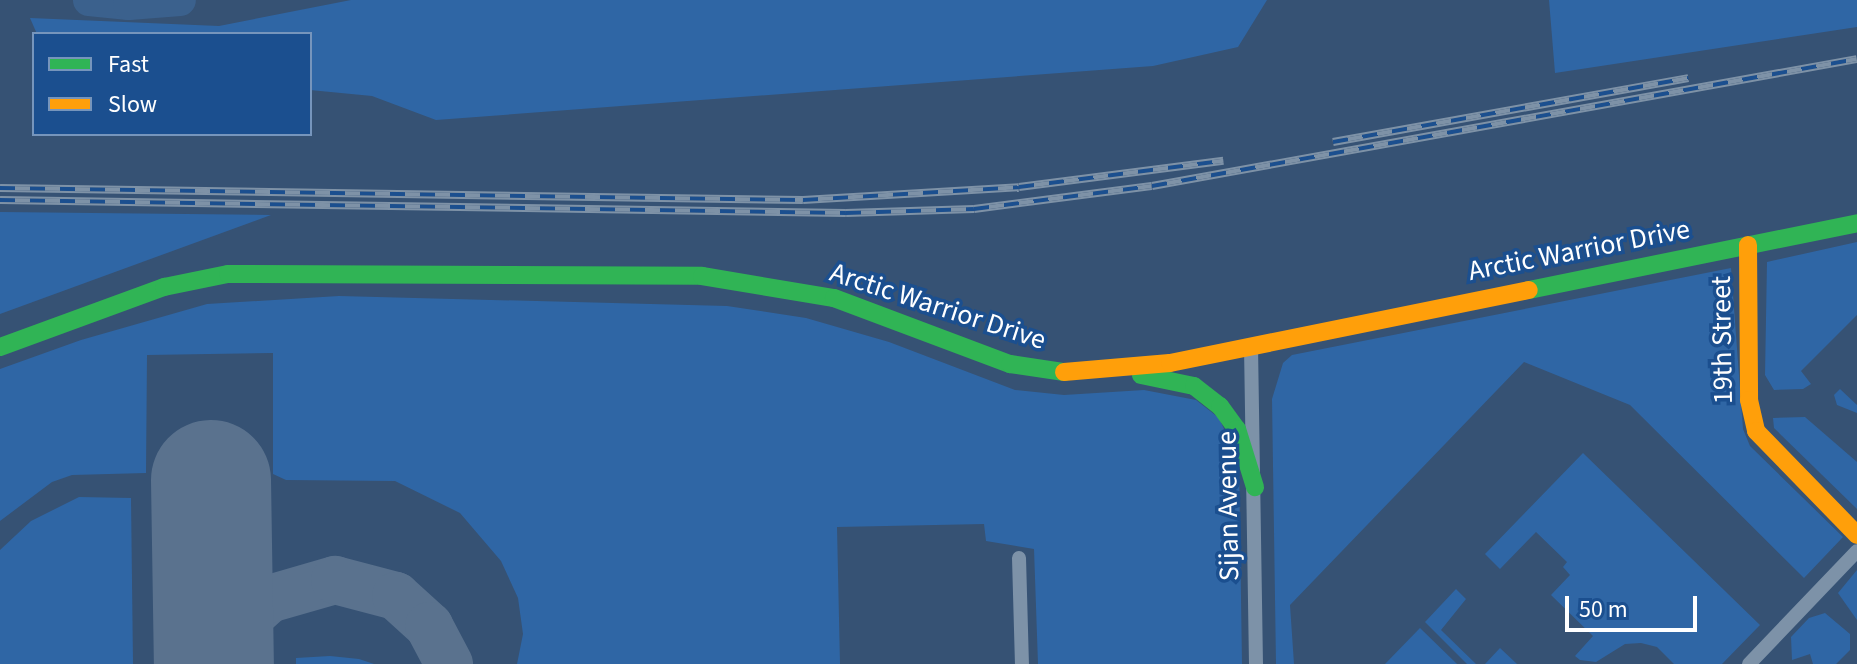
<!DOCTYPE html>
<html>
<head>
<meta charset="utf-8">
<style>
	body { margin:0 }
	#map { position:relative; width:1857px; height:664px; overflow:hidden; background:#365274; font-family:"Source Sans 3",sans-serif }
	div>[style] { position:absolute }
	[style*='--x'] { left:calc(var(--x)*1px); top:calc(var(--y)*1px); width:calc(var(--w)*1px); rotate:calc(var(--a)*1deg) }
	.green>* { inset:0; background:#2f66a5 }
	.river>* { height:32px; margin:-16px; padding:0 16px; transform-origin:16px; border-radius:16px; background:#3b618d }
	.taxiway>* { height:48px; margin:-24px; padding:0 24px; transform-origin:24px; border-radius:24px; background:#5a728e }
	.runway>* { height:120px; margin:-60px; padding:0 60px; transform-origin:60px; border-radius:60px; background:#5a728e }
	.street>* { height:14px; margin:-7px; padding:0 7px; transform-origin:7px; border-radius:7px; background:#7d92a8 }
	.fast>* { height:18px; margin:-9px; padding:0 9px; transform-origin:9px; border-radius:9px; background:#30b455 }
	.slow>* { height:18px; margin:-9px; padding:0 9px; transform-origin:9px; border-radius:9px; background:#ff9f0a }
	.rail>* { height:8px; margin-top:-4px; transform-origin:0; background:repeating-linear-gradient(90deg,#1b4f8f 0 15px,#7e92a7 0 30px); box-sizing:border-box; border-block:2px solid #7e92a7 }
	span { translate:-50% -50%; white-space:nowrap; text-align:center; line-height:1.15; -webkit-text-stroke:7px #1b4f8f; paint-order:stroke }
	.street-label { font-size:28px; color:#fff }
	.legend { position:absolute; left:32px; top:32px; width:280px; height:104px; box-sizing:border-box; background:#1b4f8f; border:2px solid #7695bc; margin:0; padding:10px 14px; list-style:none; font-size:24px; color:#fff }
	.legend li { display:flex; align-items:center; gap:16px; height:40px }
	.legend b { width:40px; border:2px solid #7695bc }
	.scale { position:absolute; left:1565px; top:596px; width:132px; height:36px; box-sizing:border-box; border:4px solid #fff; border-top:0; padding-left:10px; font-size:24px; line-height:28px; white-space:nowrap; color:#fff; -webkit-text-stroke:6px #1b4f8f; paint-order:stroke }
</style>
</head>
<body>
<div id="map">
	<div class="green">
		<div style="clip-path:polygon(351px 0,1267px 0,1238px 47px,1153px 66px,436px 120px,372px 96px,310px 90px,310px 34px,37px 34px,30px 18px,219px 26px)"></div>
		<div style="clip-path:polygon(1549px 0,1857px 0,1857px 27px,1555px 73px)"></div>
		<div style="clip-path:polygon(0 212px,271px 215px,0 314px)"></div>
		<div style="clip-path:polygon(1857px 242px,1857px 315px,1801px 371px,1811px 384px,1803px 389px,1774px 390px,1765px 375px,1767px 262px)"></div>
		<div style="clip-path:polygon(1731px 268px,1743px 429px,1750px 446px,1843px 537px,1804px 578px,1630px 405px,1524px 362px,1290px 605px,1294px 664px,1276px 664px,1272px 399px,1283px 363px,1292px 355px)"></div>
		<div style="clip-path:polygon(339px 296px,727px 306px,806px 318px,889px 342px,1015px 390px,1064px 395px,1144px 390px,1196px 400px,1219px 418px,1239px 462px,1242px 664px,1038px 664px,1034px 549px,986px 541px,984px 524px,837px 527px,840px 664px,517px 664px,523px 634px,518px 598px,501px 561px,460px 513px,395px 481px,286px 480px,273px 474px,273px 353px,147px 355px,146px 473px,72px 475px,52px 482px,0 521px,0 369px,81px 340px,207px 304px)"></div>
		<div style="clip-path:polygon(1840px 389px,1857px 405px,1857px 413px,1837px 405px,1834px 395px)"></div>
		<div style="clip-path:polygon(1805px 417px,1857px 462px,1857px 509px,1774px 428px,1773px 418px)"></div>
		<div style="clip-path:polygon(1583px 453px,1760px 625px,1722px 664px,1674px 664px,1657px 647px,1641px 643px,1625px 644px,1596px 662px,1580px 660px,1575px 656px,1593px 636px,1551px 595px,1570px 575px,1563px 567px,1567px 562px,1536px 532px,1500px 569px,1485px 554px)"></div>
		<div style="clip-path:polygon(79px 497px,131px 498px,133px 664px,0 664px,0 550px,31px 521px)"></div>
		<div style="clip-path:polygon(1857px 570px,1857px 620px,1838px 593px)"></div>
		<div style="clip-path:polygon(1456px 589px,1466px 599px,1441px 630px,1476px 664px,1467px 664px,1425px 622px)"></div>
		<div style="clip-path:polygon(1825px 613px,1850px 634px,1850px 650px,1836px 664px,1813px 664px,1810px 654px,1792px 660px,1791px 637px,1809px 618px)"></div>
		<div style="clip-path:polygon(1420px 628px,1457px 664px,1385px 664px)"></div>
		<div style="clip-path:polygon(1500px 648px,1517px 664px,1485px 664px)"></div>
		<div style="clip-path:polygon(330px 656px,359px 659px,374px 664px,296px 664px,296px 658px)"></div>
	</div>
	<div class="river">
		<div style="--x:89;--y:0;--w:40;--a:5.7"></div>
		<div style="--x:129;--y:4;--w:51;--a:-4.5"></div>
	</div>
	<div class="taxiway">
		<div style="--x:223;--y:664;--w:50;--a:-62.4"></div>
		<div style="--x:246;--y:620;--w:31;--a:-42"></div>
		<div style="--x:269;--y:599;--w:69;--a:-16.1"></div>
		<div style="--x:335;--y:580;--w:63;--a:14.7"></div>
		<div style="--x:396;--y:596;--w:45;--a:42.3"></div>
		<div style="--x:429;--y:626;--w:43;--a:62.2"></div>
	</div>
	<div class="runway">
		<div style="--x:211;--y:480;--w:184;--a:89.1"></div>
	</div>
	<div class="street">
		<div style="--x:1251;--y:346;--w:318;--a:89.1"></div>
		<div style="--x:1019;--y:558;--w:106;--a:88.4"></div>
		<div style="--x:1749;--y:664;--w:156;--a:-46.3"></div>
	</div>
	<div class="fast">
		<div style="--x:1529;--y:290;--w:335;--a:-11.5"></div>
		<div style="--x:0;--y:347;--w:175;--a:-20.1"></div>
		<div style="--x:164;--y:287;--w:65;--a:-11.5"></div>
		<div style="--x:228;--y:274;--w:474;--a:0.2"></div>
		<div style="--x:702;--y:276;--w:134;--a:9.5"></div>
		<div style="--x:834;--y:298;--w:188;--a:20.6"></div>
		<div style="--x:1010;--y:364;--w:55;--a:8.4"></div>
		<div style="--x:1141;--y:375;--w:54;--a:11.7"></div>
		<div style="--x:1194;--y:386;--w:33;--a:38"></div>
		<div style="--x:1220;--y:406;--w:29;--a:54"></div>
		<div style="--x:1237;--y:429;--w:61;--a:72.8"></div>
	</div>
	<div class="slow">
		<div style="--x:1748;--y:245;--w:155;--a:89.6"></div>
		<div style="--x:1749;--y:400;--w:32;--a:77"></div>
		<div style="--x:1756;--y:431;--w:145;--a:45.8"></div>
		<div style="--x:1064;--y:372;--w:106;--a:-4.9"></div>
		<div style="--x:1170;--y:363;--w:366;--a:-11.5"></div>
	</div>
	<div class="rail">
		<div style="--x:1333;--y:142;--w:361;--a:-10.2"></div>
		<div style="--x:0;--y:188;--w:803;--a:0.86"></div>
		<div style="--x:803;--y:200;--w:216;--a:-3.4"></div>
		<div style="--x:1019;--y:187;--w:206;--a:-7.3"></div>
		<div style="--x:0;--y:200;--w:846;--a:0.88"></div>
		<div style="--x:846;--y:213;--w:128;--a:-1.8"></div>
		<div style="--x:974;--y:209;--w:179;--a:-7.4"></div>
		<div style="--x:1152;--y:186;--w:716;--a:-10.21"></div>
	</div>
	<div class="street-label">
		<span style="left:1579px;top:250px;rotate:-11deg">Arctic Warrior Drive</span>
		<span style="left:938px;top:306px;rotate:18deg">Arctic Warrior Drive</span>
		<span style="left:1722px;top:340px;rotate:-91deg">19th Street</span>
		<span style="left:1228px;top:506px;rotate:-91deg">Sijan Avenue</span>
	</div>
	<ul class="legend">
	<li><b style="height:10px;background:#30b455"></b>Fast</li>
	<li><b style="height:10px;background:#ff9f0a"></b>Slow</li>
	</ul>
	<div class="scale">50 m</div>
</div>
</body>
</html>
